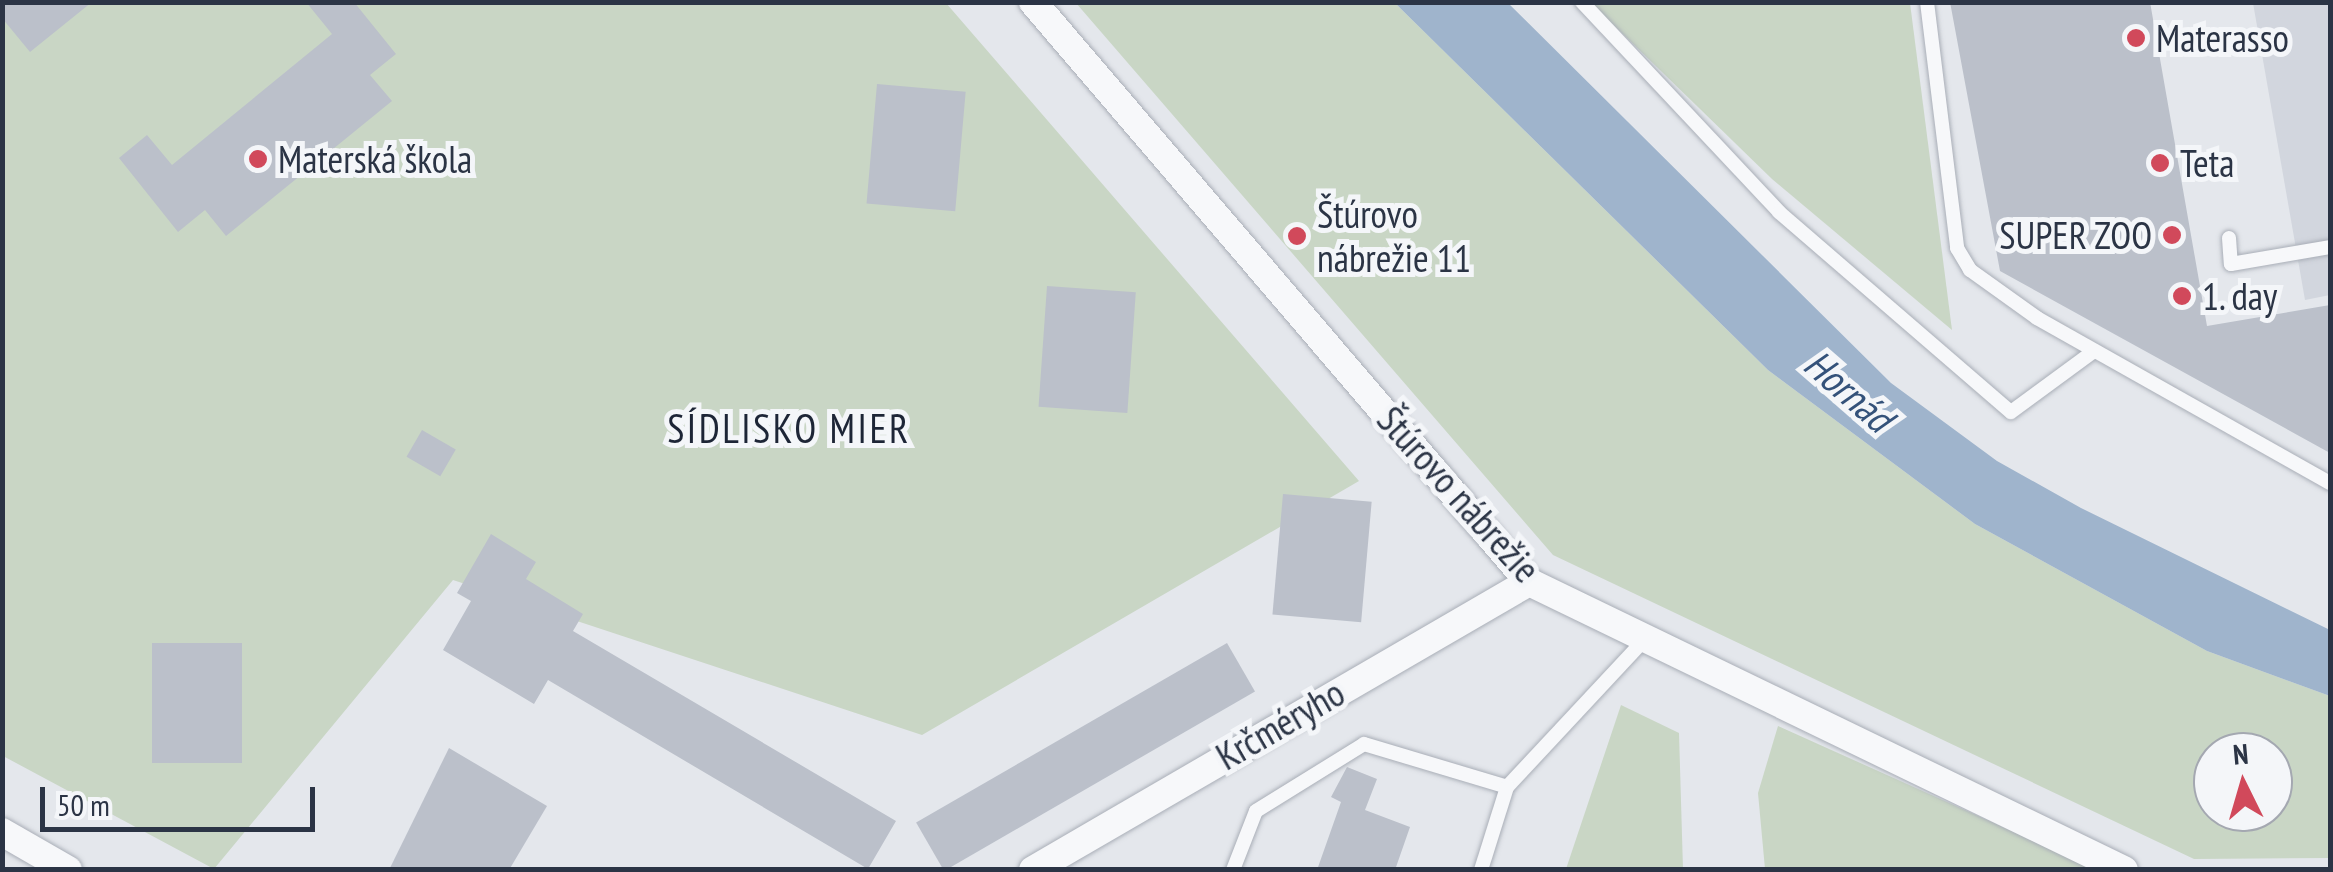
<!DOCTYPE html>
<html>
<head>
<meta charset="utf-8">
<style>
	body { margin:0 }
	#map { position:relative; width:2333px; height:872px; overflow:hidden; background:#e4e7ec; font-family:"PT Sans Narrow",sans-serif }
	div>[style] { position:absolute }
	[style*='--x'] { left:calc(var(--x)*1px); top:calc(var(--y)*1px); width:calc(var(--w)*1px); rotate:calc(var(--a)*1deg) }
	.built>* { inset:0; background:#d2d6de }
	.green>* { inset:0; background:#c9d6c5 }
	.water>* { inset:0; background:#9fb4cc }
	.building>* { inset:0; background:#bbc0ca; transform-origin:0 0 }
	.roads { filter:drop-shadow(0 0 2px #a9aeb7) drop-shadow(0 0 2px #a9aeb7) }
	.service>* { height:14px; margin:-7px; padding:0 7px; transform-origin:7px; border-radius:7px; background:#f7f8fa }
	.minor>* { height:28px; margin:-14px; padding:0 14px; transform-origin:14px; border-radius:14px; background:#f7f8fa }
	.dots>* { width:28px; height:28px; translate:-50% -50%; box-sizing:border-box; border:5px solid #f4f6f9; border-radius:50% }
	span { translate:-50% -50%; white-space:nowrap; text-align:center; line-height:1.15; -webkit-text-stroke:10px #f4f6f9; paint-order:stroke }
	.poi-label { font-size:38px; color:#2b3445 }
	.left { translate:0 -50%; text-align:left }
	.right { translate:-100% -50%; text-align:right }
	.street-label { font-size:38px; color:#2b3445 }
	.water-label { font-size:40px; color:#34527a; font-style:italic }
	.neighbourhood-label { font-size:40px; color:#1d2536; letter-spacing:2.5px }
	.frame { position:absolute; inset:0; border:5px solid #2b3445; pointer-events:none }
	.north { position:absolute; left:2193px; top:732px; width:100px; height:100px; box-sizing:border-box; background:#f4f6f9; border:2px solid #a4a8b1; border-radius:50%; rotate:355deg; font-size:28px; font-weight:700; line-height:40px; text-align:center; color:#2b3445 }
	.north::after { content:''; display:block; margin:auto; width:35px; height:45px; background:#d1495b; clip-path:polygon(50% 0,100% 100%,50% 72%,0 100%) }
	.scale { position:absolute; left:40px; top:787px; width:275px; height:45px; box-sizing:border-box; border:5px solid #2b3445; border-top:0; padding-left:12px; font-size:30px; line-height:35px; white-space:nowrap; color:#2b3445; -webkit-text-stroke:8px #f4f6f9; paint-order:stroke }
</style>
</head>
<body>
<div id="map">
	<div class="built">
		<div style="clip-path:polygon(2253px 3px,2330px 3px,2330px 295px,2305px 300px)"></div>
	</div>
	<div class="green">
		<div style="clip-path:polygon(2px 3px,946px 3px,1359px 481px,922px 735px,453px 580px,214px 869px,3px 756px)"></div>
		<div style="clip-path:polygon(evenodd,1076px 3px,1395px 3px,1768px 370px,1975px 524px,2207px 651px,2330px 696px,2330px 858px,2194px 859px,1553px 555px,1076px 3px,2213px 752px,2273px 752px,2273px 812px,2213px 812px,2213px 752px)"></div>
		<div style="clip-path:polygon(1591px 3px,1910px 3px,1952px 330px,1772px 179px)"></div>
		<div style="clip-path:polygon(1621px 705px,1679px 733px,1683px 869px,1566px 869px)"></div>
		<div style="clip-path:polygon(1778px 726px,2096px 869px,1765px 869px,1758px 793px)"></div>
	</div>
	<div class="water">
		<div style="clip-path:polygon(1395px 3px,1508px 3px,1891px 383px,1997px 461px,2081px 508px,2330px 630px,2330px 696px,2207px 651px,1975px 524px,1768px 370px)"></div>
	</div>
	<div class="building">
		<div style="clip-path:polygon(2px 2px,92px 2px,30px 52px,2px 18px)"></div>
		<div style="clip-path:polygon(306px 2px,354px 2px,396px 54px,370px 75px,392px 101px,226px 236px,205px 210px,178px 232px,119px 158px,147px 135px,172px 165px,332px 34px)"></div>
		<div style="clip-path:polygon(1950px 2px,2150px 2px,2207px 326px,2330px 305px,2330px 453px,2000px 271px)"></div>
		<div style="left:877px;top:84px;width:89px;height:120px;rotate:5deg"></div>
		<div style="left:1047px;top:286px;width:89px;height:121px;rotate:4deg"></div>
		<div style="left:422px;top:430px;width:39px;height:31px;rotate:30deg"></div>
		<div style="left:1283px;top:494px;width:89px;height:121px;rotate:5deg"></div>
		<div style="clip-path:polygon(491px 534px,536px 562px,526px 579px,583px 614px,573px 631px,896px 821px,868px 869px,548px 680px,534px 704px,443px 650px,471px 601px,457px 593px)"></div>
		<div style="left:152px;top:643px;width:90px;height:120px"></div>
		<div style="left:1227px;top:643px;width:56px;height:359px;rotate:60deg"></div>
		<div style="clip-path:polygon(449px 748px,547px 806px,509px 870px,389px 870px)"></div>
		<div style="clip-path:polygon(1347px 767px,1377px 779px,1365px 810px,1410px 827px,1395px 870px,1317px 870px,1341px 802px,1331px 797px)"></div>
	</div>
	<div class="roads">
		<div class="service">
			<div style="--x:1582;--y:2;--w:288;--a:46.8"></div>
			<div style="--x:1779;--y:212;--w:306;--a:40.8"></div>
			<div style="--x:2011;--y:412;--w:103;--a:-36.3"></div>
			<div style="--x:1927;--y:2;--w:248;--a:83"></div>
			<div style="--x:1957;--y:248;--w:26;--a:59"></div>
			<div style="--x:1970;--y:270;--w:82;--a:35.6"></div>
			<div style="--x:2037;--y:318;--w:336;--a:29.4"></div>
			<div style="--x:2229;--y:238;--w:26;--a:86"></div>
			<div style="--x:2231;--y:264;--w:100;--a:-9.7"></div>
			<div style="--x:1233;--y:870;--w:63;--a:-68.7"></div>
			<div style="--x:1256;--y:811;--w:127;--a:-31.8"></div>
			<div style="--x:1364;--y:744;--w:149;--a:16.7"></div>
			<div style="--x:1507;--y:787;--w:204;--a:-47"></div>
			<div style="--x:1481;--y:870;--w:87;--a:-72.6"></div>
		</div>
		<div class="minor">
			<div style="--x:1033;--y:2;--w:763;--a:49.46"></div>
			<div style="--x:1529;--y:582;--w:661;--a:25.83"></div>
			<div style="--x:2;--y:832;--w:76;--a:29.9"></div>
			<div style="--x:1033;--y:870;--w:574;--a:-30.14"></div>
		</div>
	</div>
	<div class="dots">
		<div style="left:2136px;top:38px;background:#d1495b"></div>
		<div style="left:258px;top:159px;background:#d1495b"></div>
		<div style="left:2160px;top:163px;background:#d1495b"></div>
		<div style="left:2172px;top:235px;background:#d1495b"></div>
		<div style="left:1297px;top:236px;background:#d1495b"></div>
		<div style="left:2182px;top:296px;background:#d1495b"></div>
	</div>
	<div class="poi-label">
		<span class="left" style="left:2156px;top:38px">Materasso</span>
		<span class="left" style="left:278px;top:159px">Materská škola</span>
		<span class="left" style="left:2180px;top:163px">Teta</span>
		<span class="left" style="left:1317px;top:236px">Štúrovo<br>nábrežie 11</span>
		<span class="right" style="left:2152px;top:235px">SUPER ZOO</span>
		<span class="left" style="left:2202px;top:296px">1. day</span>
	</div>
	<div class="street-label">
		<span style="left:1459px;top:494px;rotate:48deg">Štúrovo nábrežie</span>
		<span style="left:1280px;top:724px;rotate:-30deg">Krčméryho</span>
	</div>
	<div class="water-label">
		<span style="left:1849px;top:390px;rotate:41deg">Hornád</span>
	</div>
	<div class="neighbourhood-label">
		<span style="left:789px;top:428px">SÍDLISKO MIER</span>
	</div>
	<div class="frame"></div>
	<div class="north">N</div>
	<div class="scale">50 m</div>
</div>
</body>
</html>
